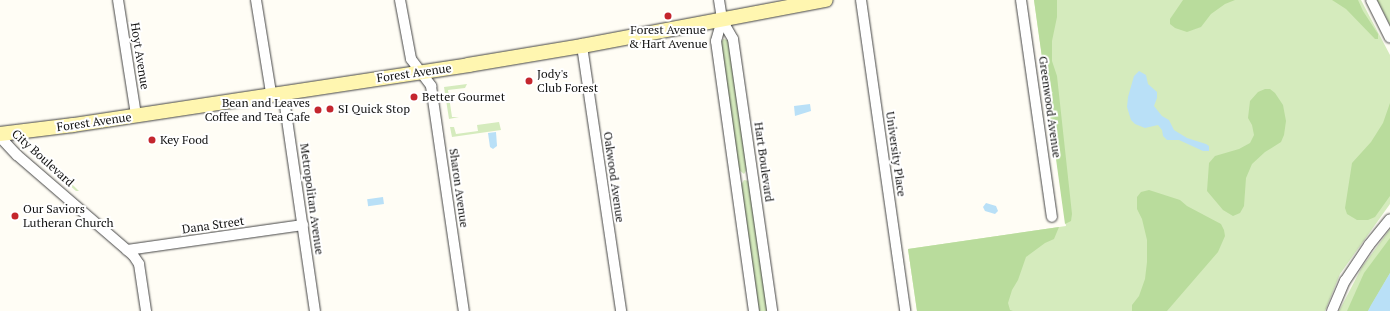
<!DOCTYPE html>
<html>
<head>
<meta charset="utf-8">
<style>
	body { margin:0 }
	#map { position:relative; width:1390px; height:311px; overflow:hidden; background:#fffdf5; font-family:"PT Serif",serif }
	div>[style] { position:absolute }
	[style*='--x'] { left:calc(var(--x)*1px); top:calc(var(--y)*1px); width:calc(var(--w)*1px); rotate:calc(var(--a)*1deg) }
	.green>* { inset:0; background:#d5ebbd }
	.forest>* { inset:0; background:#b9dc9c }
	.water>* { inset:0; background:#b9e0f7; transform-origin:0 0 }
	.roads { filter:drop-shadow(0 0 1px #444) drop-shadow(0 0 1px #444) }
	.street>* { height:10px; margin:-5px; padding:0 5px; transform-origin:5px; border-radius:5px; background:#fff }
	.secondary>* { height:14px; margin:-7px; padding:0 7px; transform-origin:7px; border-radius:7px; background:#fff6b0 }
	.dots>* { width:11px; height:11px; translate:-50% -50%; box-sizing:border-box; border:2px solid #fff; border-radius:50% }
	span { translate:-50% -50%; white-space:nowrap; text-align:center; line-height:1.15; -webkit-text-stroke:4px #fff; paint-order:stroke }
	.poi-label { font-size:12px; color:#111 }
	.left { translate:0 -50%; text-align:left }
	.right { translate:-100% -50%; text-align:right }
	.street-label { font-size:12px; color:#111 }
</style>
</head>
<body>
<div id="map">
	<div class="green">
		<div style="clip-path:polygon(1034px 0,1361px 0,1390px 55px,1390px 204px,1340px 274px,1325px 311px,917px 311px,908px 249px,1066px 226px)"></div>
		<div style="clip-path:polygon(1377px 0,1390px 0,1390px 25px,1385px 15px)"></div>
		<div style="clip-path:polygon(723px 39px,728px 40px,747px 169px,744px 174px,738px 169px,721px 44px)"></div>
		<div style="clip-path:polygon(467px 84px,465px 88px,448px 90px,452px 117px,459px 117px,449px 119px,444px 87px)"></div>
		<div style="clip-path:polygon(499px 122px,501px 130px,452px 137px,450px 127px,454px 127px,456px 134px,478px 131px,477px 125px)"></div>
		<div style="clip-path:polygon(50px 165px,52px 165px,79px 191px,76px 191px,49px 167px)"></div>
		<div style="clip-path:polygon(744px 180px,749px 181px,768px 311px,759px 311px,741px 185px)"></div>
		<div style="clip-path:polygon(1390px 229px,1390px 311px,1339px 311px,1362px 267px)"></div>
	</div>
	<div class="forest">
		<div style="clip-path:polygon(1034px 0,1057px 0,1057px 17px,1052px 41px,1052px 61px,1057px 76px,1072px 214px,1071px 221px,1065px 224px)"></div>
		<div style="clip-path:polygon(1183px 0,1235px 0,1225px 4px,1211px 14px,1201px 27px,1187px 32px,1175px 28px,1170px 24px,1170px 19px)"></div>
		<div style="clip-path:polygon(1332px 0,1358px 0,1363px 11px,1378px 34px,1378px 39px,1375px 39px,1346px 9px)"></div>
		<div style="clip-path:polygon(1265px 89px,1270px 89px,1275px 93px,1283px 105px,1286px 121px,1284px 135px,1281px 142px,1265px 152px,1252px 164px,1246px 178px,1244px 206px,1240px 213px,1233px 216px,1223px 210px,1207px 191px,1209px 163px,1215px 156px,1239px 149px,1250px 143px,1254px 135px,1252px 125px,1248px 118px,1250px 101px,1258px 92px)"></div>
		<div style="clip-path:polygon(1390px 103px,1390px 196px,1375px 217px,1368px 220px,1357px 220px,1347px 214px,1345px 208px,1352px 163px,1371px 142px,1383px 123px)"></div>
		<div style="clip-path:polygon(1149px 190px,1180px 200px,1187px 206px,1221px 224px,1224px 230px,1225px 236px,1218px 252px,1167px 311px,1132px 311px,1132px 305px,1139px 296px,1145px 279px,1147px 262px,1147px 240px,1142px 219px,1137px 209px,1137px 197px,1141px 192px)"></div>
		<div style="clip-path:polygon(1059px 227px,1054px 239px,1045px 243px,1026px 257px,1018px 280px,1012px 290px,1008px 303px,1010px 310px,1013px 311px,917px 311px,908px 249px)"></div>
		<div style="clip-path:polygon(1390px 238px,1390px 273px,1368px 311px,1347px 311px,1364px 273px)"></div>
	</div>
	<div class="water">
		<div style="clip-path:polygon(1139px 71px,1146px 75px,1148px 84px,1157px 92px,1157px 98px,1154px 106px,1162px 116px,1169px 120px,1174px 130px,1187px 138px,1206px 144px,1209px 146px,1209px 151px,1203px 151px,1179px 140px,1167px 140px,1163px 136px,1162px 130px,1158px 125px,1145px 128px,1135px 124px,1131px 120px,1127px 107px,1128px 97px,1134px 76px)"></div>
		<div style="clip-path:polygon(810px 104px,811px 111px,795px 116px,794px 106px)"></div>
		<div style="clip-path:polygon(496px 132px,497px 146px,493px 149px,490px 147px,488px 133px)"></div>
		<div style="left:383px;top:197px;width:7px;height:16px;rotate:82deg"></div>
		<div style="clip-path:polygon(986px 203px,996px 206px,998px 211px,995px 214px,985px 211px,983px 207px)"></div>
		<div style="clip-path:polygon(1390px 273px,1390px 311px,1368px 311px,1371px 305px)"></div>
	</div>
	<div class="roads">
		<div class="street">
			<div style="--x:118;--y:0;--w:116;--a:81.1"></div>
			<div style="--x:256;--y:0;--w:94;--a:80.8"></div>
			<div style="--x:400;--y:0;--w:60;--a:79.4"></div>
			<div style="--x:411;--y:59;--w:34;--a:53"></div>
			<div style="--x:431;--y:86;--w:227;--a:81.7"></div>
			<div style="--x:719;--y:0;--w:20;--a:81"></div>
			<div style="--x:722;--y:20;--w:22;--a:60"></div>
			<div style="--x:733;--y:39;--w:275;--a:81.8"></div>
			<div style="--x:861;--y:0;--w:314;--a:81.9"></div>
			<div style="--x:1021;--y:0;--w:219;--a:81.9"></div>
			<div style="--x:1371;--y:0;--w:42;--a:63.4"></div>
			<div style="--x:722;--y:20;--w:22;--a:106"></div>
			<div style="--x:716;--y:41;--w:273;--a:82"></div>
			<div style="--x:582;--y:46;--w:268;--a:81.6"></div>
			<div style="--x:283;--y:92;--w:221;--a:81.7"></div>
			<div style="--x:0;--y:137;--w:25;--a:47"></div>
			<div style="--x:17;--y:155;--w:153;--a:40.8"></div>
			<div style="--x:133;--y:255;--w:11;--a:56"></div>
			<div style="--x:139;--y:264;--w:48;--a:81.5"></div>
			<div style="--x:127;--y:250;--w:178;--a:-8.1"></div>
			<div style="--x:1332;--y:311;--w:33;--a:-67"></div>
			<div style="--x:1345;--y:281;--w:43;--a:-56.3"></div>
			<div style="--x:1369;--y:245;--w:33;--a:-51"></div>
		</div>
		<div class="secondary">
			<div style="--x:0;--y:134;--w:74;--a:-7"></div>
			<div style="--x:73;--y:125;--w:400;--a:-8.6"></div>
			<div style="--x:468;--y:65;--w:116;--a:-9.5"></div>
			<div style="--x:582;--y:46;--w:248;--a:-10.7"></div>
		</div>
	</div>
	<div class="dots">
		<div style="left:668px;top:16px;background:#c4262e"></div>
		<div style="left:529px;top:81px;background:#c4262e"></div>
		<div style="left:414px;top:97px;background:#c4262e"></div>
		<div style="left:330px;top:109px;background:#c4262e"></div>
		<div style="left:318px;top:110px;background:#c4262e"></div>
		<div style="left:152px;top:140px;background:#c4262e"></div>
		<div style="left:15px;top:216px;background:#c4262e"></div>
	</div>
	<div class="poi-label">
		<span style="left:668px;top:37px">Forest Avenue<br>&amp; Hart Avenue</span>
		<span class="left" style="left:537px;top:81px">Jody's<br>Club Forest</span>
		<span class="left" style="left:422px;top:97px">Better Gourmet</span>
		<span class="right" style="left:310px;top:110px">Bean and Leaves<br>Coffee and Tea Cafe</span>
		<span class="left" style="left:338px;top:109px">SI Quick Stop</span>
		<span class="left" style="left:160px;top:140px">Key Food</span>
		<span class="left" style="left:23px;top:216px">Our Saviors<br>Lutheran Church</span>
	</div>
	<div class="street-label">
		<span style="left:140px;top:56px;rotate:81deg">Hoyt Avenue</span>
		<span style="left:414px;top:73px;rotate:-8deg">Forest Avenue</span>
		<span style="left:1050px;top:107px;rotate:82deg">Greenwood Avenue</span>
		<span style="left:94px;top:122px;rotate:-8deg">Forest Avenue</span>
		<span style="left:896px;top:154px;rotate:82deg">University Place</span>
		<span style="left:43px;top:158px;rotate:42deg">City Boulevard</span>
		<span style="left:764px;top:162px;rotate:82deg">Hart Boulevard</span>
		<span style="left:614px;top:177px;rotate:82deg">Oakwood Avenue</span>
		<span style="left:459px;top:188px;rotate:82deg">Sharon Avenue</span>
		<span style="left:312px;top:199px;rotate:82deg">Metropolitan Avenue</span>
		<span style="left:213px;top:225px;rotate:-8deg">Dana Street</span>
	</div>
</div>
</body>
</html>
